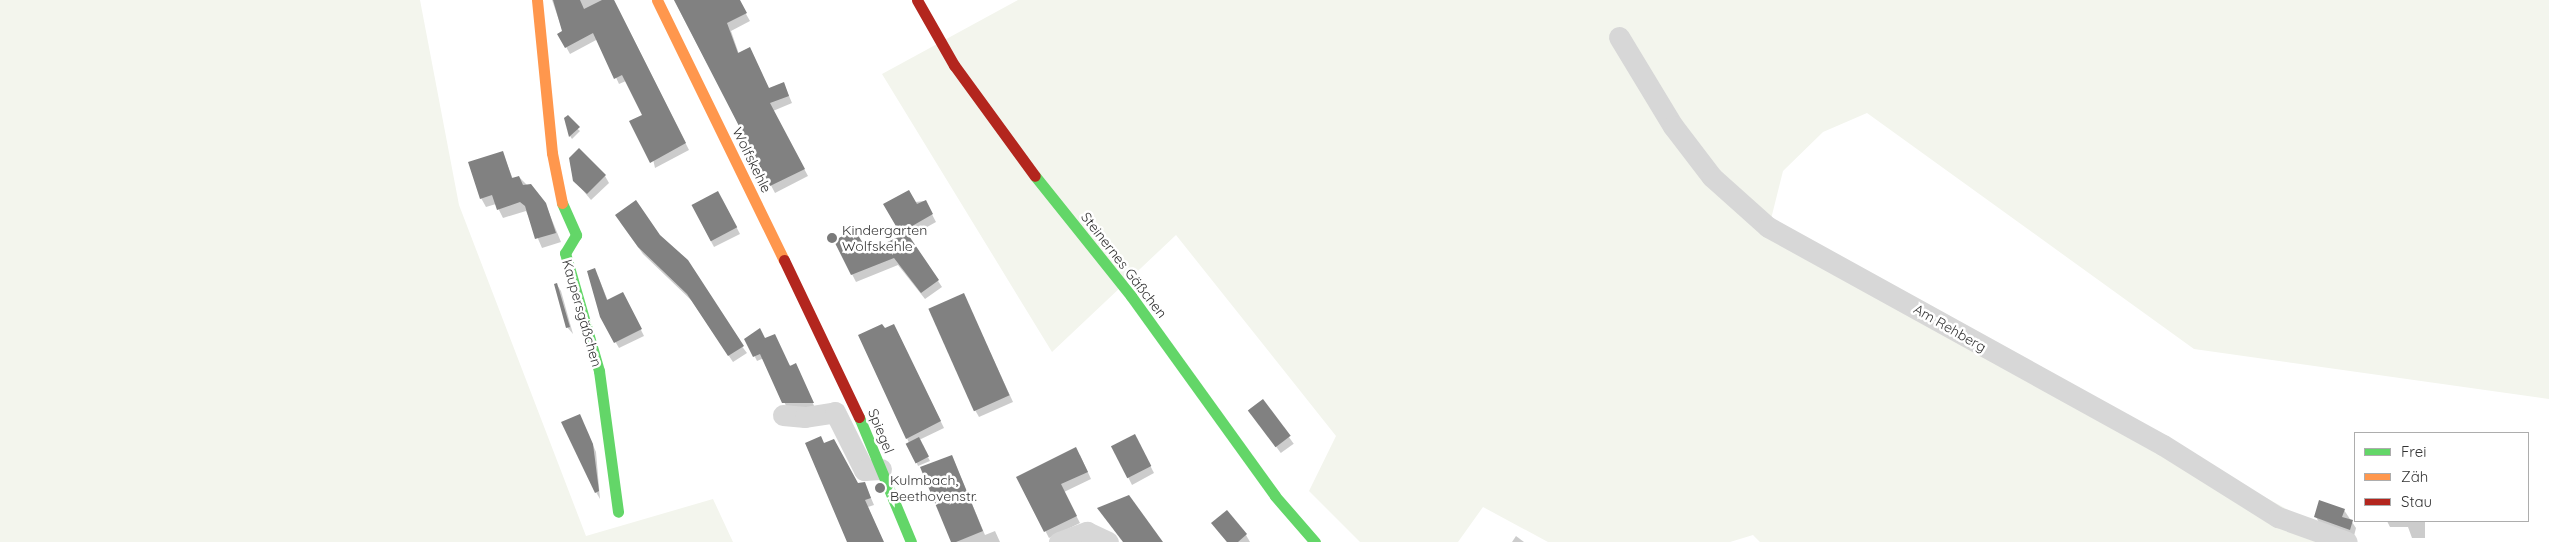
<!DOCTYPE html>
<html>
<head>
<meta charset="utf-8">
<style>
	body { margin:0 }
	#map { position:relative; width:2549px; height:542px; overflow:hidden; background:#fff; font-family:Quicksand,sans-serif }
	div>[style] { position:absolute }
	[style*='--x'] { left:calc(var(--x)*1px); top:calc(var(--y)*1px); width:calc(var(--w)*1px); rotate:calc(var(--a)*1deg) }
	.green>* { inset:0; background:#f3f5ed }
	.shadow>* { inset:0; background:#0003; transform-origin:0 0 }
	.building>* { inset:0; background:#818181; transform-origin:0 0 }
	.street>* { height:21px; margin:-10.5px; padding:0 10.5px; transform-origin:10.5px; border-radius:10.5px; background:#d7d7d7 }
	.fast>* { height:11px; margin:-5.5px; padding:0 5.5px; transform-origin:5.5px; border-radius:5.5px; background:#63d668 }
	.slow>* { height:11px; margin:-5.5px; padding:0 5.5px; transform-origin:5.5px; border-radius:5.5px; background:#ff974d }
	.jam>* { height:11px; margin:-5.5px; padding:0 5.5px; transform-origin:5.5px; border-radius:5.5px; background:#b3261e }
	.dots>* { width:14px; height:14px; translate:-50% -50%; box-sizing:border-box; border:2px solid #fff; border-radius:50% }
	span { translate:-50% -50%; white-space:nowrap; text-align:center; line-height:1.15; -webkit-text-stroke:5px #fff; paint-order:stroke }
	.street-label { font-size:14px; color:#333 }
	.poi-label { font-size:14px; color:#333 }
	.left { translate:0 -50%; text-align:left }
	.legend { position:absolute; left:2354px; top:432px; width:175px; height:90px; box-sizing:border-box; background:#fff; border:1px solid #adadad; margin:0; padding:6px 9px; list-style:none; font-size:15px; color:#333 }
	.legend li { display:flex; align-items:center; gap:10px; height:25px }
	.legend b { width:25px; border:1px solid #adadad }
</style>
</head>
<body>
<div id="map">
	<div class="green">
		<div style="clip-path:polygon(0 0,420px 0,459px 205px,586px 536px,713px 499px,733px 542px,0 542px)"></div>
		<div style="clip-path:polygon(1018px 0,2549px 0,2549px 399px,2194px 349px,1867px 113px,1823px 132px,1783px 171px,1769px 227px,2347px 542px,1760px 542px,1753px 535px,1730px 542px,1548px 542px,1483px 507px,1458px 542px,1360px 542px,1309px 491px,1336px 436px,1176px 235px,1052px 352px,882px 74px)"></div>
	</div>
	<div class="shadow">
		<div style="clip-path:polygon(552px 0,614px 0,689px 150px,655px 168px,643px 115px,626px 81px,619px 84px,598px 39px,570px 54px,559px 34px,563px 32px)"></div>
		<div style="clip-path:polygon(674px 0,738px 0,750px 21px,731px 31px,739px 54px,769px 89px,783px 83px,787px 91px,792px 103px,773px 111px,808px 176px,775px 193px)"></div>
		<div style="clip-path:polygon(566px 119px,580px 131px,572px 139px,570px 136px)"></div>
		<div style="clip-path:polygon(502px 152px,513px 179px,519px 177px,545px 203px,561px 242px,542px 248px,526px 211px,503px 218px,496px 204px,486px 207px,481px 198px)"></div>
		<div style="clip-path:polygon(605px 176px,609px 183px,591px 200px,575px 181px)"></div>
		<div style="clip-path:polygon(722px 199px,740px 234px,714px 247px,692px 205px)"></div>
		<div style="clip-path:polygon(925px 201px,936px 222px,909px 237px,942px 287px,925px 299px,898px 265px,856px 282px,835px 241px,867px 253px,903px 236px,885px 205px)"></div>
		<div style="clip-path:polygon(620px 222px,659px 236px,747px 353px,733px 362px,692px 301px,643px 254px)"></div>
		<div style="clip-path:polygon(598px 276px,608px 301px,626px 300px,644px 336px,619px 348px,601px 317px)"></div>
		<div style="clip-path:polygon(557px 285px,561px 291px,573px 334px,567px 327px)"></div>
		<div style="clip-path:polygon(967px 302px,1013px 402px,979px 417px,975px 410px)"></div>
		<div style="clip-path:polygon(884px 330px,897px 332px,944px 428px,919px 440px,930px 461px,918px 466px,907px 438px)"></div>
		<div style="clip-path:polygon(746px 339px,798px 370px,815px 408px,787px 408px,764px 358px,757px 361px)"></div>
		<div style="left:1262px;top:400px;width:54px;height:16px;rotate:54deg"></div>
		<div style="clip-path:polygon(583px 422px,596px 452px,600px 499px,596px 492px)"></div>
		<div style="clip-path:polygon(1138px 442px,1154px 473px,1132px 485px,1113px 447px)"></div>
		<div style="clip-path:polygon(824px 444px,858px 485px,865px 484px,874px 505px,868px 507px,883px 542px,849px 542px)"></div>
		<div style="clip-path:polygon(1080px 455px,1091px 479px,1064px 492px,1080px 523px,1049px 538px,1018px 478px)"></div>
		<div style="clip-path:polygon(952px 456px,985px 535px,995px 531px,1000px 542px,952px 542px)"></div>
		<div style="clip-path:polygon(2344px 510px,2356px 528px,2354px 536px,2320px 524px,2316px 517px)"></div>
		<div style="clip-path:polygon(1227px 512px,1246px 535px,1250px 542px,1227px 542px,1217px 530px,1213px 523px)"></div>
		<div style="clip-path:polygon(2387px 521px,2425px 521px,2425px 538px,2412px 538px,2408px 527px,2390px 527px)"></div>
		<div style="clip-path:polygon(1516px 536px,1524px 542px,1512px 542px)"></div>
	</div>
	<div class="building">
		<div style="clip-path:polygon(553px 0,580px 0,584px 9px,602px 0,614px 0,686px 143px,650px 163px,629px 121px,642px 115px,622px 75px,614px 79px,593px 33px,565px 48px,557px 34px,562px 31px)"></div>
		<div style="clip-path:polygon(674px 0,740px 0,747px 13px,727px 23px,738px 53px,750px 47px,769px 88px,784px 82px,789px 96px,770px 103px,805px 169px,770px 186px)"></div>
		<div style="clip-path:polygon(568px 115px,580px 127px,569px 137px,564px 118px)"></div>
		<div style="clip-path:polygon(579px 148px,606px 175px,587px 194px,573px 181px,569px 158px)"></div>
		<div style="clip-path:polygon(503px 151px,512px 178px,519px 176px,523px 185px,531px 184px,546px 203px,556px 233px,535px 239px,525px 206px,520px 202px,497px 210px,492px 195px,480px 199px,468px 162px)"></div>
		<div style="clip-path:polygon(909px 190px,917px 204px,926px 200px,933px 214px,900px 233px,883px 204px)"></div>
		<div style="left:718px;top:191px;width:41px;height:30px;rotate:62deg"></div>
		<div style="clip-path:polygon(636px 200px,660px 235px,688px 260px,744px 346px,728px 356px,687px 294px,638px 247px,615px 215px)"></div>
		<div style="clip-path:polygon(854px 229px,868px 251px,907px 233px,939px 280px,921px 293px,894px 258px,851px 275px,834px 241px)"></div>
		<div style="clip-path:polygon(595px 268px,607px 300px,623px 292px,642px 329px,614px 343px,600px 317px,587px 271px)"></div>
		<div style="clip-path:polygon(557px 283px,570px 327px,566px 328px,554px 284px)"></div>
		<div style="left:964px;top:293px;width:112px;height:39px;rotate:66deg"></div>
		<div style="clip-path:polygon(882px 324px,885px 328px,894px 324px,941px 421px,906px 439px,858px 335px)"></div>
		<div style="clip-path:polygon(760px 328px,765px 338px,775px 334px,790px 366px,796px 363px,814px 403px,782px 403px,760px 354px,753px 357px,744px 339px)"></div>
		<div style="left:1263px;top:399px;width:46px;height:19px;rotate:53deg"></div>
		<div style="clip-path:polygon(580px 414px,593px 444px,599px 491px,595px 493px,561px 422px)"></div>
		<div style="left:1135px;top:434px;width:36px;height:27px;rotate:63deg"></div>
		<div style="clip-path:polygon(821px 436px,824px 443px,834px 439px,858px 483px,865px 482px,871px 498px,865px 500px,884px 542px,847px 542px,805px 443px)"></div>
		<div style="left:919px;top:437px;width:22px;height:15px;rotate:63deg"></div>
		<div style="clip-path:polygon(1076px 447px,1088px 472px,1061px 484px,1077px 516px,1044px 532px,1016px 477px)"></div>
		<div style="clip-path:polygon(952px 455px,983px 531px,956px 542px,951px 542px,920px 467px)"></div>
		<div style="clip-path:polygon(1129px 495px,1163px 542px,1123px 542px,1097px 508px)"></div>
		<div style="clip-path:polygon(2319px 500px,2345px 509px,2342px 517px,2353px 520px,2350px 530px,2314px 517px)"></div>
		<div style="clip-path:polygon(1227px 510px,1247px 534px,1238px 542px,1227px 542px,1211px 523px)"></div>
	</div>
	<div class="street">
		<div style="--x:1619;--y:37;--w:104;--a:58.8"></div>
		<div style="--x:1673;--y:126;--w:64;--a:52.6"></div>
		<div style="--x:1712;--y:177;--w:75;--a:41.8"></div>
		<div style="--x:1768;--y:227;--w:451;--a:28.9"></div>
		<div style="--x:2163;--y:445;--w:136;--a:32.1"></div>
		<div style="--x:2278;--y:517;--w:73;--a:19.9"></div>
		<div style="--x:783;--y:415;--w:22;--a:5"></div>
		<div style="--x:805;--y:417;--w:30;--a:-9"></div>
		<div style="--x:835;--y:412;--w:65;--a:63.4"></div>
		<div style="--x:864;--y:470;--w:17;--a:-3"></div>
		<div style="--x:1059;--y:542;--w:30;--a:-20"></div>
		<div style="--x:1087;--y:532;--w:23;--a:25"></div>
	</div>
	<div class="fast">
		<div style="--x:1035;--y:176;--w:154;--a:51.3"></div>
		<div style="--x:1131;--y:296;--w:246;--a:54.2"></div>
		<div style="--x:1275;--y:496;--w:61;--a:49"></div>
		<div style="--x:562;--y:203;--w:35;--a:66"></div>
		<div style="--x:576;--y:235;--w:21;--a:121"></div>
		<div style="--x:565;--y:253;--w:123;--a:73.9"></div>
		<div style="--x:599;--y:371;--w:142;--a:82.3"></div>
		<div style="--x:859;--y:417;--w:135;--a:67.4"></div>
	</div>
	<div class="slow">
		<div style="--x:537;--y:0;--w:154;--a:84.4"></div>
		<div style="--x:552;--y:153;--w:51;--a:78.7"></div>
		<div style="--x:657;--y:0;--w:289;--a:64"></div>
	</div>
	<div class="jam">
		<div style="--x:917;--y:0;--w:75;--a:60.4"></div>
		<div style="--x:954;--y:65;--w:137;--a:53.9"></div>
		<div style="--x:784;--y:260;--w:174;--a:64.5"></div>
	</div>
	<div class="dots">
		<div style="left:832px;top:238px;background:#7a7a7a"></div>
		<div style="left:880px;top:488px;background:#7a7a7a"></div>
	</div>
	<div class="street-label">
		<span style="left:752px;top:160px;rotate:64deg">Wolfskehle</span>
		<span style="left:1124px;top:265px;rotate:52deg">Steinernes Gäßchen</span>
		<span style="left:582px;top:313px;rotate:74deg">Kaupersgäßchen</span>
		<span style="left:1950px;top:328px;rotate:30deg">Am Rehberg</span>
		<span style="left:881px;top:431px;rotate:68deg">Spiegel</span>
	</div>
	<div class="poi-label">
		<span class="left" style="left:842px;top:238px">Kindergarten<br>Wolfskehle</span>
		<span class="left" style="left:890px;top:488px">Kulmbach,<br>Beethovenstr.</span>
	</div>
	<ul class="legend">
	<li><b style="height:6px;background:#63d668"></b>Frei</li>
	<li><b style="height:6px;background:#ff974d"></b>Zäh</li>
	<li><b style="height:6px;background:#b3261e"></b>Stau</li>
	</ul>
</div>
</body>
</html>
